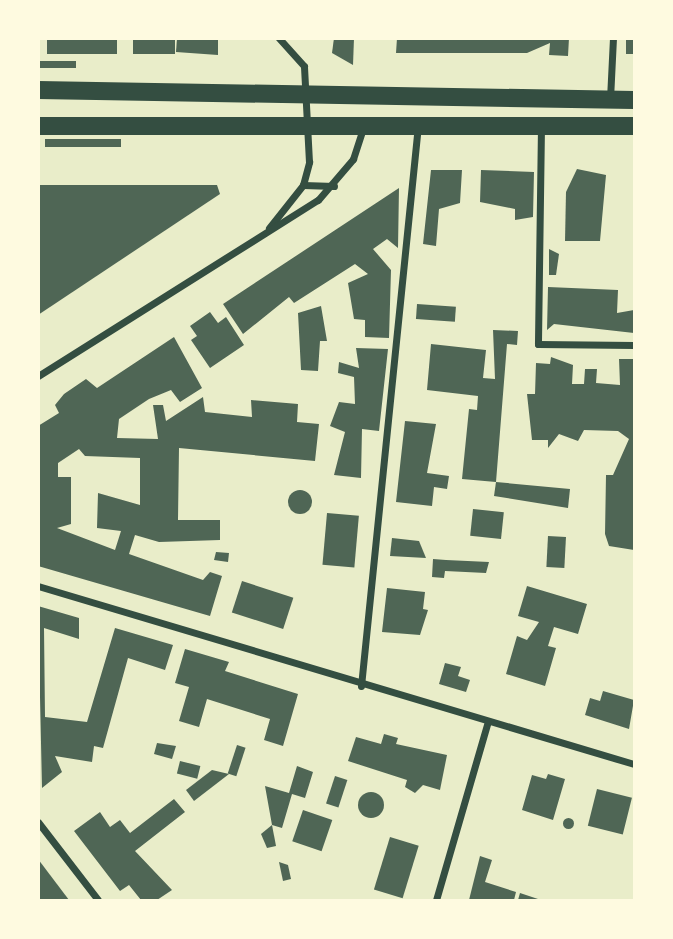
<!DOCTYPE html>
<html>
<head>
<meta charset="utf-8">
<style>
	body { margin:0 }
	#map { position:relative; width:673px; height:939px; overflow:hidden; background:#e9edc9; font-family:"Titillium Web",sans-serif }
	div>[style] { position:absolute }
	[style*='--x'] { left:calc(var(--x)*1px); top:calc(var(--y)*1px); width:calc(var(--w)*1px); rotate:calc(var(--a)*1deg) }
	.building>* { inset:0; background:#4f6655; transform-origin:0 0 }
	.round { border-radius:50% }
	.minor>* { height:7px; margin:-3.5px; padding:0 3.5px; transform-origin:3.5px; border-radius:3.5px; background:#344e41 }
	.primary>* { height:18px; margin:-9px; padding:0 9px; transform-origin:9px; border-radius:9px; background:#344e41 }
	span { translate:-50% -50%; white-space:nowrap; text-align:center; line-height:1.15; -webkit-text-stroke:5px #fefae0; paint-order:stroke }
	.frame { position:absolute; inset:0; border:40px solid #fefae0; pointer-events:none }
</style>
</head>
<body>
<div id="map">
	<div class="building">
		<div style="left:47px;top:38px;width:70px;height:16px"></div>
		<div style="left:133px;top:38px;width:42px;height:16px"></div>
		<div style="clip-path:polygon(177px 38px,218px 38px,218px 55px,176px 52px)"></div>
		<div style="clip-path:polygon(334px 38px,354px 38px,353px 65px,332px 53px)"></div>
		<div style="clip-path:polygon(397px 38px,569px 38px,568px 56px,549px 55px,550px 43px,527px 53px,396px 53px)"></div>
		<div style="left:626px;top:38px;width:8px;height:16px"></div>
		<div style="left:38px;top:61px;width:38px;height:7px"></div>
		<div style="left:45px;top:139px;width:76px;height:8px"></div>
		<div style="clip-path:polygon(577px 169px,606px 175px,600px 241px,565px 241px,566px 192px)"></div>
		<div style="clip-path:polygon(431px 170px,462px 170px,460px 203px,439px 209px,436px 246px,423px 244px)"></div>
		<div style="clip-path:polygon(481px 170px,534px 172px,533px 217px,515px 220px,515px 209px,480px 202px)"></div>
		<div style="clip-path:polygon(38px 185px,217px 185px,220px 194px,38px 315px)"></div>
		<div style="clip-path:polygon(399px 188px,398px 248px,387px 239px,373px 249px,391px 270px,389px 338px,365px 337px,365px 320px,354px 319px,348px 283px,368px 274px,355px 264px,294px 303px,289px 297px,243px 334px,223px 304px)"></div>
		<div style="clip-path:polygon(549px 249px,559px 254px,556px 275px,549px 275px)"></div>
		<div style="clip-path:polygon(548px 287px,618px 290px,617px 313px,634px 310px,634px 333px,554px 324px,547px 330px)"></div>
		<div style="left:417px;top:304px;width:39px;height:15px;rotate:4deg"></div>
		<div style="clip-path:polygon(321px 306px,327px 341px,320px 341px,318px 371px,301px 370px,298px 313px)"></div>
		<div style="clip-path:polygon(210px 312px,218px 323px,226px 317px,244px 345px,210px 368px,191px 340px,197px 336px,190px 326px)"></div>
		<div style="clip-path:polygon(493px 330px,518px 331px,517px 345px,507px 344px,496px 482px,462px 479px,469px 409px,477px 410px,478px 396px,427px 390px,431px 344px,486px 350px,483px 378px,495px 379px)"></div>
		<div style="clip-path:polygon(evenodd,174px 337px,202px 388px,180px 402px,171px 390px,149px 399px,119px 419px,117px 438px,158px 439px,153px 405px,163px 405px,166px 421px,203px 397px,205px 412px,252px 417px,251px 400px,298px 404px,297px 422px,319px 424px,315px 461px,179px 448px,178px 520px,220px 520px,220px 540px,159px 542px,135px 535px,129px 554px,203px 580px,210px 572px,222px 576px,210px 616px,38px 566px,38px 426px,59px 413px,55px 405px,64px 394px,86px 379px,97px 388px,174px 337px,79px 449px,85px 456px,140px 458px,140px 505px,98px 493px,97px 528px,121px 531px,115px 550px,57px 528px,71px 524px,71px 477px,58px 477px,58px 463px,79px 449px)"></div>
		<div style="clip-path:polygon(356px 348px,388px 349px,379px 431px,362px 429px,361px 478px,334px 475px,345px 432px,330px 426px,339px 402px,355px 404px,354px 377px,338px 373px,339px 362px,359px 368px)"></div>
		<div style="clip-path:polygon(551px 357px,573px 365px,572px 384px,584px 384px,585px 369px,597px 369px,596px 383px,620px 385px,619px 359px,634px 359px,634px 550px,609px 546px,605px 534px,606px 475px,613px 475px,629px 439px,618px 431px,584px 430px,578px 441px,559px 434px,548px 448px,548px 440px,532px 440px,527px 394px,535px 394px,536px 363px,550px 364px)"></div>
		<div style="clip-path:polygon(405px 421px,436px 424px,427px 473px,449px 476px,447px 489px,434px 487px,432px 506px,396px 502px)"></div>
		<div style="clip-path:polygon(496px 482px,570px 489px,568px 508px,494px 496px)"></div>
		<div class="round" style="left:288px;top:490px;width:24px;height:24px"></div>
		<div style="left:473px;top:509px;width:31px;height:27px;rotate:6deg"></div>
		<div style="left:327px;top:513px;width:32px;height:52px;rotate:5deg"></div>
		<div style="left:548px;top:536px;width:18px;height:31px;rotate:3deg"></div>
		<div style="clip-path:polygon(392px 538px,419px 541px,426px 558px,390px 556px)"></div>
		<div style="clip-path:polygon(216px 552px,229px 553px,228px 562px,214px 560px)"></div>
		<div style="clip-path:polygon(433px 559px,446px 560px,489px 562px,486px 573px,445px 571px,444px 578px,432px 577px)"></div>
		<div style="left:242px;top:581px;width:54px;height:33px;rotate:18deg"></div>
		<div style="clip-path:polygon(527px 586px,587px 604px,578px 634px,554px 627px,548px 646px,556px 648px,545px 686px,506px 674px,517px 636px,527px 640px,539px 622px,518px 616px)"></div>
		<div style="clip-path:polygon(387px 588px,425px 592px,423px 609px,428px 610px,420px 635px,382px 632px)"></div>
		<div style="clip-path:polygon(38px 606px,79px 618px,79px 639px,44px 628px,45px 717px,87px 722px,115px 628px,173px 645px,165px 670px,128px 658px,103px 748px,94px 746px,92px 762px,55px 756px,62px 772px,42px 788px)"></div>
		<div style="clip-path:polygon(185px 649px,229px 662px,225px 671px,298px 694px,283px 746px,264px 740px,270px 719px,207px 699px,199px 727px,179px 721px,189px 687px,175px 683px)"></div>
		<div style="clip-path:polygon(445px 663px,461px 667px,458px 676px,470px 680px,466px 692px,439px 684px)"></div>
		<div style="clip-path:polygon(603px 691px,634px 700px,629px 729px,585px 715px,590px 698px,600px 701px)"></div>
		<div style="clip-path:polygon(384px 734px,398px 738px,396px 744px,447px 755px,440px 790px,423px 785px,415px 793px,405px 787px,407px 780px,348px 761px,356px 737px,381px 744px)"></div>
		<div style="clip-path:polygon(157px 743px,176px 746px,172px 759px,154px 754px)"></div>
		<div style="left:237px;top:745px;width:9px;height:30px;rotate:18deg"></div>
		<div style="left:180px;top:761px;width:21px;height:13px;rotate:14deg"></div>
		<div style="clip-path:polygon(297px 766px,313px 772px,305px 798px,292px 794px,282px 828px,272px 825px,265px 786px,289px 793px)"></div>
		<div style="clip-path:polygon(212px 770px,229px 774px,194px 801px,186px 790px)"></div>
		<div style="clip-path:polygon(548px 774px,565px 779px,553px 820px,522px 810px,532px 775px,546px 779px)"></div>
		<div style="left:335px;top:776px;width:13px;height:29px;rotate:18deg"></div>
		<div style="left:597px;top:789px;width:36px;height:38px;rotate:14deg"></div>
		<div class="round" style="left:358px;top:792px;width:26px;height:26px"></div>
		<div style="clip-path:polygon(174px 799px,185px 812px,135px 851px,172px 890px,157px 900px,141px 900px,129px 885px,120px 891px,74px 831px,100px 812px,110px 827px,120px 820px,130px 833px)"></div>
		<div style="left:303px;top:810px;width:31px;height:33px;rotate:19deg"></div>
		<div class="round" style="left:562.5px;top:817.5px;width:11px;height:11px"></div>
		<div style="clip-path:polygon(272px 825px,276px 846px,267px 848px,261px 834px)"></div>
		<div style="left:390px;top:837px;width:30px;height:55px;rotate:17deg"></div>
		<div style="clip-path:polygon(480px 856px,492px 860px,485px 882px,516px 892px,514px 900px,469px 900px)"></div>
		<div style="clip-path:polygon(38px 859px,69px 900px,38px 900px)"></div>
		<div style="clip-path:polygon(279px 862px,288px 865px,291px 879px,283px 881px)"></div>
		<div style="clip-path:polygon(520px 893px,541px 900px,518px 900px)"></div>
	</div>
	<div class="minor">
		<div style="--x:610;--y:99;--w:61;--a:-87.2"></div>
		<div style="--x:541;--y:126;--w:218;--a:90.8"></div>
		<div style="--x:538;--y:344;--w:96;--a:0.6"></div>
		<div style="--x:303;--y:185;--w:31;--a:2"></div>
		<div style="--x:269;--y:228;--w:55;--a:-51.7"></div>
		<div style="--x:303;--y:185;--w:24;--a:-75"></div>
		<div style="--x:309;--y:162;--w:96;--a:-93"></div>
		<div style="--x:304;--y:66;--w:38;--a:-132"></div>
		<div style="--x:38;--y:376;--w:331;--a:-32.2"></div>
		<div style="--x:318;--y:200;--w:54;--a:-49.5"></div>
		<div style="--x:353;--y:159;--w:35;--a:-72"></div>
		<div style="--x:38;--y:586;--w:622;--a:16.63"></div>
		<div style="--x:361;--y:686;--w:564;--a:-84.2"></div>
		<div style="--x:38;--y:822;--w:98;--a:52.4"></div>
		<div style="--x:436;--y:900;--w:186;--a:-73.8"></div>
	</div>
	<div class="primary">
		<div style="--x:38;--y:90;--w:596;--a:0.96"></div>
		<div style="--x:38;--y:126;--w:596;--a:0"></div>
	</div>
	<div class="frame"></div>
</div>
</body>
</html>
